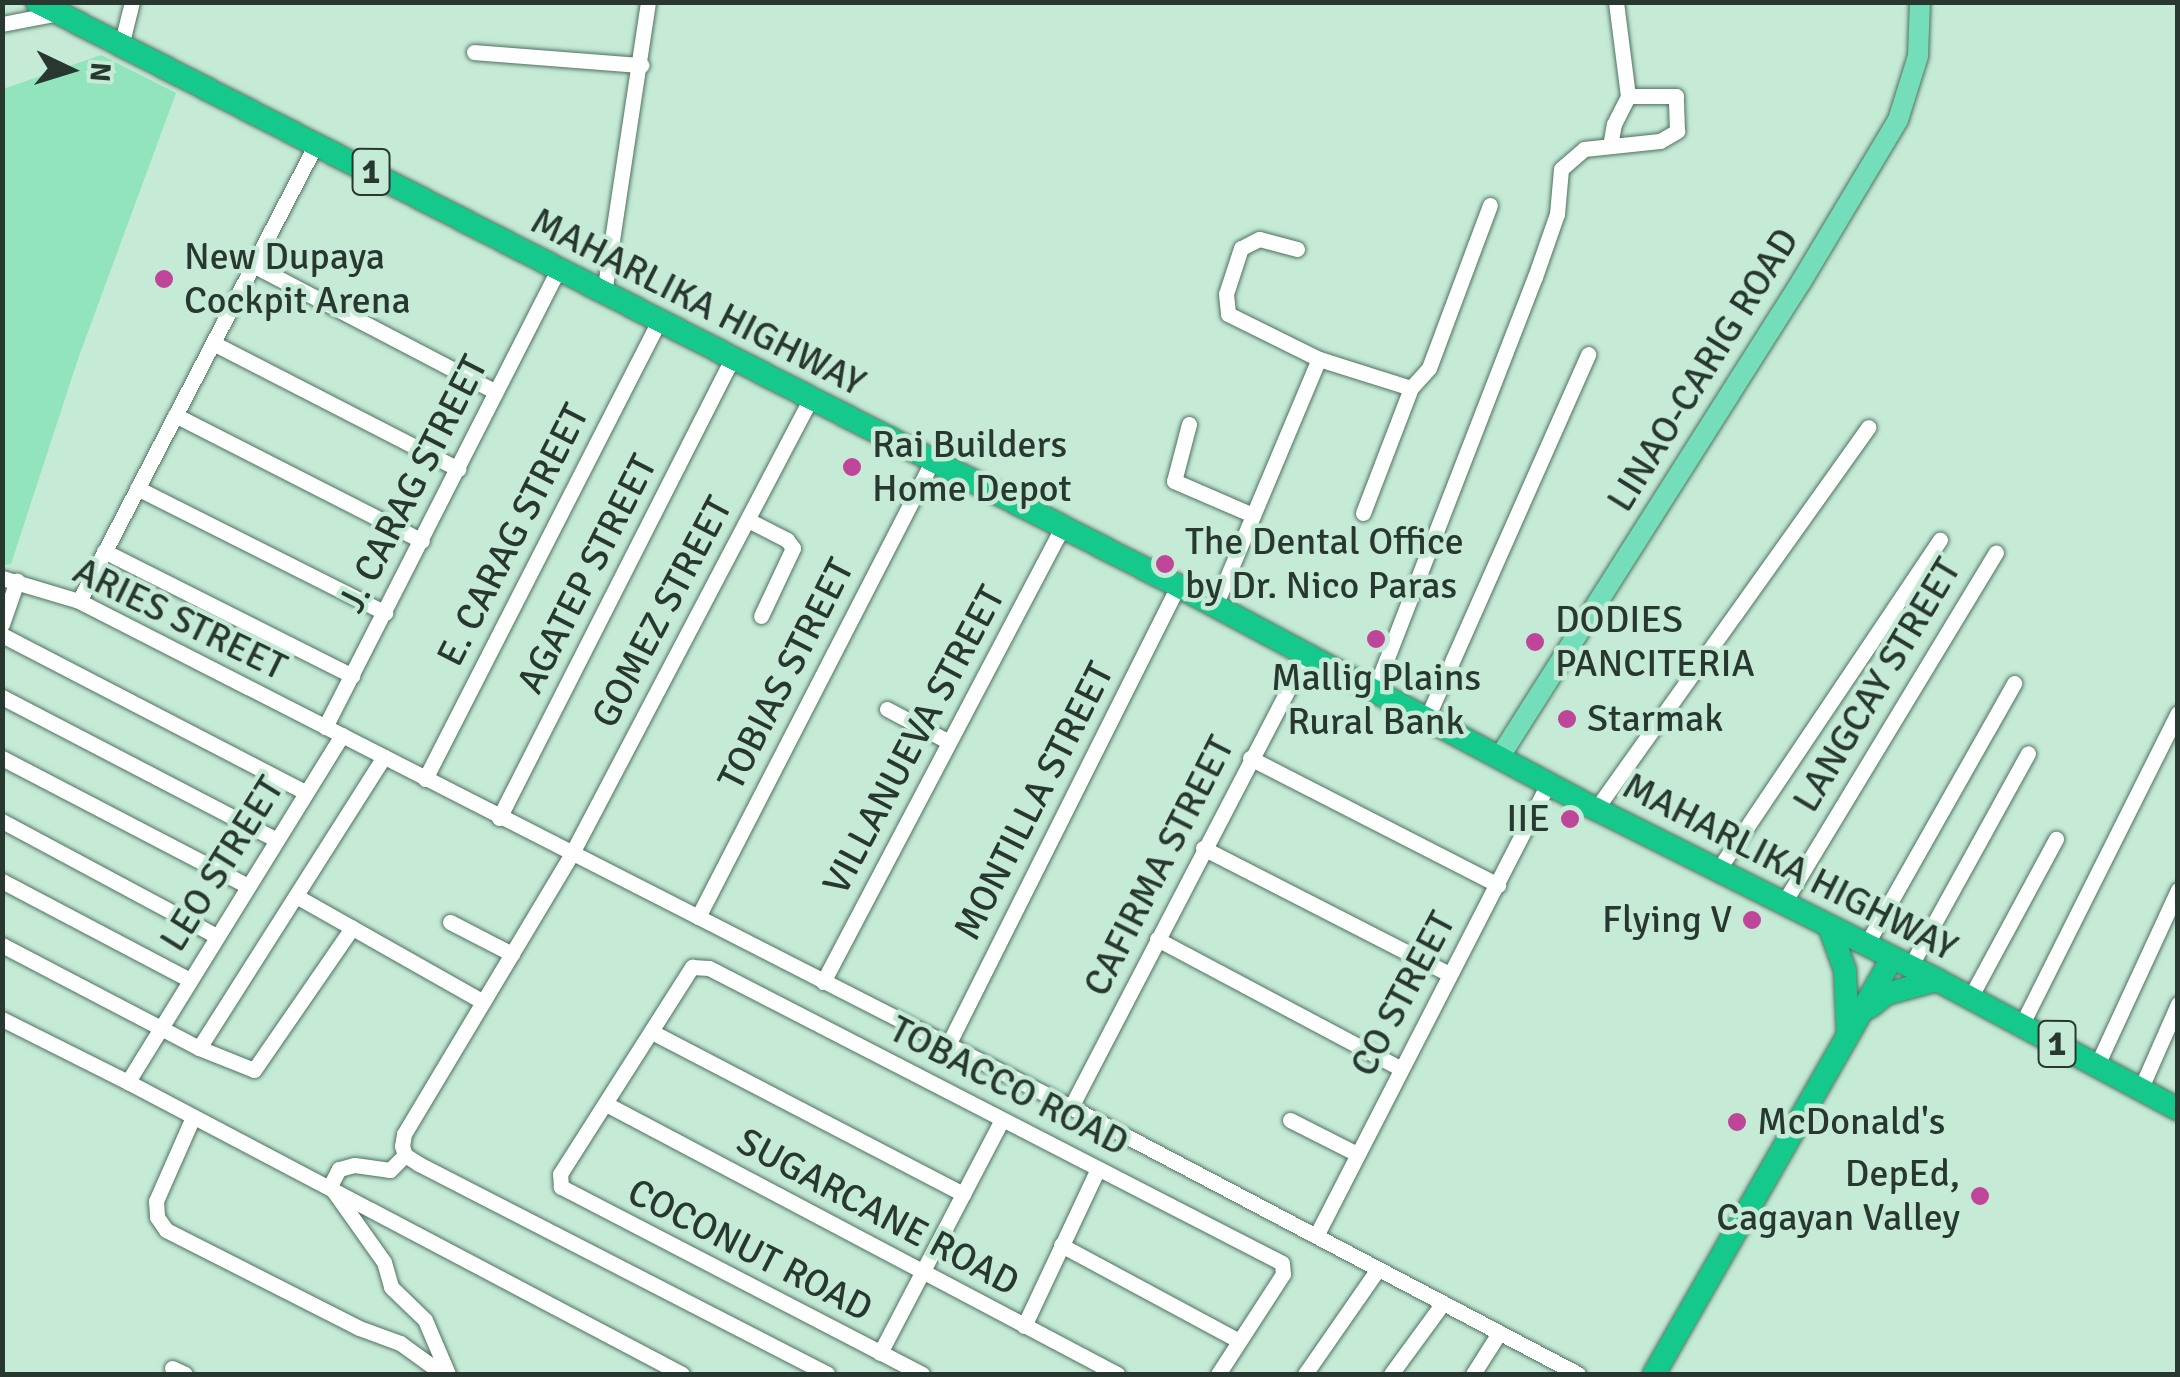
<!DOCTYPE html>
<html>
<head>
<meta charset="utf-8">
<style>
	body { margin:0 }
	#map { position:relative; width:2180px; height:1377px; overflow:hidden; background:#c5ebd7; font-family:Signika,sans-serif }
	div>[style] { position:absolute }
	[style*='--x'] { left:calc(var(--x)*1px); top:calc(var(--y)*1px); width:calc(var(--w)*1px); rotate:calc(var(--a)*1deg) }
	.green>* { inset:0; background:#91e4bc }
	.roads { filter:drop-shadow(0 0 2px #4f7260) drop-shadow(0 0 2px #4f7260) }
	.minor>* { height:15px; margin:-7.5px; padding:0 7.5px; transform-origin:7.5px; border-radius:7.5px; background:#fff }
	.major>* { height:20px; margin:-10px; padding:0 10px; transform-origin:10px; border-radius:10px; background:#73deb9 }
	.highway>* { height:22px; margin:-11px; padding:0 11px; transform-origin:11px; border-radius:11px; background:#15c88b }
	.dots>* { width:28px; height:28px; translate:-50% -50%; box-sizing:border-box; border:5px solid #c5ebd7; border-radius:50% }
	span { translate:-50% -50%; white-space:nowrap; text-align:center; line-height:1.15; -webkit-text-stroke:9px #c5ebd7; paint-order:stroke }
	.shield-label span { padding:2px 8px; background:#c5ebd7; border:2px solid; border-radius:8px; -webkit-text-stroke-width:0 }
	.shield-label { font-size:35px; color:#28372f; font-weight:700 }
	.poi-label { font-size:38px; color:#28372f }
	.left { translate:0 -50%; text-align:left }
	.right { translate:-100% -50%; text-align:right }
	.street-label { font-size:38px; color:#28372f }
	.frame { position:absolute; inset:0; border:5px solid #28372f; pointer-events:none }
	.north { position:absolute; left:20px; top:20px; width:100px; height:100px; -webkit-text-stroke:8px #c5ebd7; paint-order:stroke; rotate:94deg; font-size:28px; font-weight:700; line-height:40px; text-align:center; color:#28372f }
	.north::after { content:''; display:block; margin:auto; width:35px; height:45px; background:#28372f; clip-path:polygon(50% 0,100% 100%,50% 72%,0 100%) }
</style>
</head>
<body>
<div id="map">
	<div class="green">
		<div style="clip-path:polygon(101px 55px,176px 93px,78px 359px,11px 564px,3px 565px,3px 89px)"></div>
	</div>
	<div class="roads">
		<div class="minor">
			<div style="--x:2;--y:24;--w:57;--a:-11.1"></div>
			<div style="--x:121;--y:46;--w:45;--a:-76"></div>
			<div style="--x:474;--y:52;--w:168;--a:4.5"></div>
			<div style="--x:1610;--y:146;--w:22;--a:-80"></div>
			<div style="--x:1614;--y:124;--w:31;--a:-63"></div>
			<div style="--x:1297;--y:249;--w:39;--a:-165"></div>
			<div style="--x:1259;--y:239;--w:20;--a:153"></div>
			<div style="--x:1241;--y:248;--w:48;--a:108.1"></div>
			<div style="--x:1226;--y:294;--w:20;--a:84"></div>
			<div style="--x:1228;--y:314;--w:102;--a:26.3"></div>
			<div style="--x:1319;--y:359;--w:96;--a:17.5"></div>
			<div style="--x:1411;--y:388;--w:27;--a:-48"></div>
			<div style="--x:1429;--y:368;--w:174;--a:-69.5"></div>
			<div style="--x:253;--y:265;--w:274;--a:27.6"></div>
			<div style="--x:604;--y:293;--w:294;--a:-81.4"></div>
			<div style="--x:213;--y:343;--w:276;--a:27.2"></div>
			<div style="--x:810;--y:400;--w:514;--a:117.71"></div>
			<div style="--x:571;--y:855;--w:325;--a:120.9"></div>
			<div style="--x:404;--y:1134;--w:12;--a:99"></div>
			<div style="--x:402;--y:1146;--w:9;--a:72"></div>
			<div style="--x:405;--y:1155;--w:17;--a:33"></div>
			<div style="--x:419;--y:1164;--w:459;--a:27.2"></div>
			<div style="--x:175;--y:415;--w:277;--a:27"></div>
			<div style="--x:1189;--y:424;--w:59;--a:104.7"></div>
			<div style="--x:1174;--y:481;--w:86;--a:23.3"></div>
			<div style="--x:137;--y:488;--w:278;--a:26.7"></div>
			<div style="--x:1363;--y:513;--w:134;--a:-69"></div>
			<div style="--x:748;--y:520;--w:44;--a:27.1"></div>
			<div style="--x:787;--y:540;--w:10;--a:53"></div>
			<div style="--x:793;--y:548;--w:75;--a:115.2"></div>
			<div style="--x:104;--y:551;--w:278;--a:26.7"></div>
			<div style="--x:2;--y:578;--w:80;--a:16.6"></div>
			<div style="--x:79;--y:601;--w:1114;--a:27.03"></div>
			<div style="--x:1071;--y:1107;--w:573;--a:27.77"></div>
			<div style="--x:79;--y:601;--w:515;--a:-62.59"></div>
			<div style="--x:1215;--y:606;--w:268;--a:-67.2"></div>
			<div style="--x:2;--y:624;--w:46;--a:-70.8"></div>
			<div style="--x:2;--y:635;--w:341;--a:27.4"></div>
			<div style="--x:1375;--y:689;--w:442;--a:-68.8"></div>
			<div style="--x:1535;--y:277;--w:67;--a:-70.8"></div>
			<div style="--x:1557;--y:214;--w:45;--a:-84.9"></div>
			<div style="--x:1561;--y:169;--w:30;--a:-41"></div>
			<div style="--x:1584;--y:149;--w:76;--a:-6"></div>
			<div style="--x:1660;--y:141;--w:20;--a:-30"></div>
			<div style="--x:1677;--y:131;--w:35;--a:-92"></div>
			<div style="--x:1676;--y:96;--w:48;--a:180"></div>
			<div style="--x:1628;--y:96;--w:95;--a:-97.3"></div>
			<div style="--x:2;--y:697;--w:308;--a:27.5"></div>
			<div style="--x:887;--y:709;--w:70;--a:28"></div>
			<div style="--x:1427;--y:718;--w:398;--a:-66.1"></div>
			<div style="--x:325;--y:727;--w:513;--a:-62.99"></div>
			<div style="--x:342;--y:735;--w:408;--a:121.7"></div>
			<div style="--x:128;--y:1082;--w:626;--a:27.79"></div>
			<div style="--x:2;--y:758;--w:275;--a:27.5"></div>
			<div style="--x:1250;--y:758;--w:279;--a:27.1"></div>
			<div style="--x:425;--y:779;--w:514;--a:-62.94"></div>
			<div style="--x:1596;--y:809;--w:469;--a:-54.5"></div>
			<div style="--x:499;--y:818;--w:515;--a:-63.09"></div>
			<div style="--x:2;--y:821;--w:242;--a:28.2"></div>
			<div style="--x:1203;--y:848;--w:276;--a:27.1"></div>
			<div style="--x:1718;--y:870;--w:398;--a:-56.1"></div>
			<div style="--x:2;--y:881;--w:210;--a:27.8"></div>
			<div style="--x:296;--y:896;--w:215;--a:29.5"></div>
			<div style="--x:1783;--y:904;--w:411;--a:-58.8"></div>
			<div style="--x:698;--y:917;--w:514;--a:-62.79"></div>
			<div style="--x:450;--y:922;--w:70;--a:27.3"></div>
			<div style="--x:1157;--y:939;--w:275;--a:28"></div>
			<div style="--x:2;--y:945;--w:222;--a:27.6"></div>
			<div style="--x:199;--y:1048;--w:59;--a:21.8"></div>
			<div style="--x:254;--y:1070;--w:173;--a:-55.4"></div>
			<div style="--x:1866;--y:945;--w:301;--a:-60.5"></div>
			<div style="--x:1910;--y:967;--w:244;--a:-61.1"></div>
			<div style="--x:823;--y:982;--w:513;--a:-62.24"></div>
			<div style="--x:1970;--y:998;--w:181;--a:-61.6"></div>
			<div style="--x:2;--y:1019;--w:141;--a:26.6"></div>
			<div style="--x:2021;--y:1026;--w:350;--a:-63.4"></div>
			<div style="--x:652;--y:1032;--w:351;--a:27.5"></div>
			<div style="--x:948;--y:1045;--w:513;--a:-63.39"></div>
			<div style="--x:199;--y:1048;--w:345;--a:-57.6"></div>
			<div style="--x:2097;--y:1065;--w:193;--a:-65.2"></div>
			<div style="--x:2141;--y:1088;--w:92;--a:-66.2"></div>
			<div style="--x:608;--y:1105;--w:576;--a:27.86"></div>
			<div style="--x:1071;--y:1107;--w:509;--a:-62.53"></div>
			<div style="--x:193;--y:1117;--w:92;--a:113.8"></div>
			<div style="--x:156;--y:1201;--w:16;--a:86"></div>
			<div style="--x:157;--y:1217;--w:16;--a:55"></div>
			<div style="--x:166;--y:1230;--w:216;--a:26.9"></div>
			<div style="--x:359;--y:1328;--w:44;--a:20.1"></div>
			<div style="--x:400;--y:1343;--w:53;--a:35.8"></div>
			<div style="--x:1290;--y:1120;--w:75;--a:26.9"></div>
			<div style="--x:405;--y:1155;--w:21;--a:135"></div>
			<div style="--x:390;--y:1170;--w:36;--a:-172"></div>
			<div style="--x:354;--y:1165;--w:16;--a:165"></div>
			<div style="--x:339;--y:1169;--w:19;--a:118"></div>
			<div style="--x:330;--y:1186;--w:93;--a:54.6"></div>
			<div style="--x:384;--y:1262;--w:26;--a:74"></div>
			<div style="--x:391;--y:1287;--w:47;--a:44.1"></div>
			<div style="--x:425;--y:1320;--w:59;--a:66.9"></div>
			<div style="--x:1316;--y:1236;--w:510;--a:-62.83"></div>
			<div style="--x:1061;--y:1245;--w:202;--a:28.3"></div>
			<div style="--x:1024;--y:1326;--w:174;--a:-64.8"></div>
			<div style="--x:880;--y:1353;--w:263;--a:-62.4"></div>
			<div style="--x:172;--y:1368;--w:14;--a:25"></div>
			<div style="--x:922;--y:1374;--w:407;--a:-152.6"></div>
			<div style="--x:561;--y:1187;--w:13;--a:-94"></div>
			<div style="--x:560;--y:1174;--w:246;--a:-57.5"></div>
			<div style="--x:692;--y:967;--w:17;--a:3"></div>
			<div style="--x:709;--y:968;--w:644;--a:27.24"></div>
			<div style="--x:1282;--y:1263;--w:11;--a:85"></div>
			<div style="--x:1283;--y:1274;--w:119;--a:123"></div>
			<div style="--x:1305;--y:1374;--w:128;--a:-55.2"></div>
			<div style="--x:1391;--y:1374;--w:88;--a:-53.8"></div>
			<div style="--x:1473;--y:1374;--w:49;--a:-57.6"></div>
		</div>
		<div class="major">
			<div style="--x:1499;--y:758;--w:564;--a:-57.61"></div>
			<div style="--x:1801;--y:282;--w:189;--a:-59.1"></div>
			<div style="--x:1898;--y:120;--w:67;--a:-72.6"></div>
			<div style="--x:1918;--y:56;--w:54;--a:-87.9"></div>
		</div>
		<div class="highway">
			<div style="--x:37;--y:2;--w:1282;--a:27.1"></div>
			<div style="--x:1178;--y:586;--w:474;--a:28.1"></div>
			<div style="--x:1596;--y:809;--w:381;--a:26.6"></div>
			<div style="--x:1937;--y:980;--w:273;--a:28.2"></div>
			<div style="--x:1829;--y:926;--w:47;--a:70"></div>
			<div style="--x:1845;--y:970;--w:65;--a:87.4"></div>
			<div style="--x:1870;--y:1007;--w:21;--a:-39"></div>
			<div style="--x:1886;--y:994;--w:53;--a:-15.4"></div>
			<div style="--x:1654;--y:1374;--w:479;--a:-60.2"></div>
		</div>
	</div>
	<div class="dots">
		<div style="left:164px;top:279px;background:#be4598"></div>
		<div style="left:852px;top:467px;background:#be4598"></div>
		<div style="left:1165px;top:564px;background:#be4598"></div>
		<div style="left:1376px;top:639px;background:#be4598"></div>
		<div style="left:1535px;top:642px;background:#be4598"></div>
		<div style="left:1567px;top:719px;background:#be4598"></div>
		<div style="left:1570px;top:819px;background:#be4598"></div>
		<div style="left:1752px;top:920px;background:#be4598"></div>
		<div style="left:1737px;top:1122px;background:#be4598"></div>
		<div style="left:1980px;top:1196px;background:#be4598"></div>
	</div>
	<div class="shield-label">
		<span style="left:371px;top:172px">1</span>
		<span style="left:2057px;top:1044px">1</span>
	</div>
	<div class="poi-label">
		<span class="left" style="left:184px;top:279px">New Dupaya<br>Cockpit Arena</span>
		<span class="left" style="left:872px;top:467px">Rai Builders<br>Home Depot</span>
		<span class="left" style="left:1185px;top:564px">The Dental Office<br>by Dr. Nico Paras</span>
		<span class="left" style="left:1555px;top:642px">DODIES<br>PANCITERIA</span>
		<span style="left:1376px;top:700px">Mallig Plains<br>Rural Bank</span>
		<span class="left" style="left:1587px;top:719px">Starmak</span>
		<span class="right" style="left:1550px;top:819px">IIE</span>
		<span class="right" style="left:1732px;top:920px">Flying V</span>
		<span class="left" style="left:1757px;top:1122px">McDonald's</span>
		<span class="right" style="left:1960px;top:1196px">DepEd,<br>Cagayan Valley</span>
	</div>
	<div class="street-label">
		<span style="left:698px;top:302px;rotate:27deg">MAHARLIKA HIGHWAY</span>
		<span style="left:1703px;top:370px;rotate:-58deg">LINAO-CARIG ROAD</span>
		<span style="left:413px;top:484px;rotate:-63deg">J. CARAG STREET</span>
		<span style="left:513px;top:535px;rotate:-63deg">E. CARAG STREET</span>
		<span style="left:587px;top:574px;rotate:-63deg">AGATEP STREET</span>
		<span style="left:662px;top:612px;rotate:-62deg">GOMEZ STREET</span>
		<span style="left:180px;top:619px;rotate:26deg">ARIES STREET</span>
		<span style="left:786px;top:674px;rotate:-63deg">TOBIAS STREET</span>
		<span style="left:1877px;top:685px;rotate:-59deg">LANGCAY STREET</span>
		<span style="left:914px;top:740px;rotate:-62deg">VILLANUEVA STREET</span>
		<span style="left:1034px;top:801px;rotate:-63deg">MONTILLA STREET</span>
		<span style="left:222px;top:864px;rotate:-58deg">LEO STREET</span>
		<span style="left:1159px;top:866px;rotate:-63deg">CAFIRMA STREET</span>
		<span style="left:1790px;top:867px;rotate:27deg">MAHARLIKA HIGHWAY</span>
		<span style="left:1403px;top:994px;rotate:-62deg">CO STREET</span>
		<span style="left:1009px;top:1086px;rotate:27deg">TOBACCO ROAD</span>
		<span style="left:878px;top:1212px;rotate:28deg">SUGARCANE ROAD</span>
		<span style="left:750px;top:1250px;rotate:27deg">COCONUT ROAD</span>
	</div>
	<div class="frame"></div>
	<div class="north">N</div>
</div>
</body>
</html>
